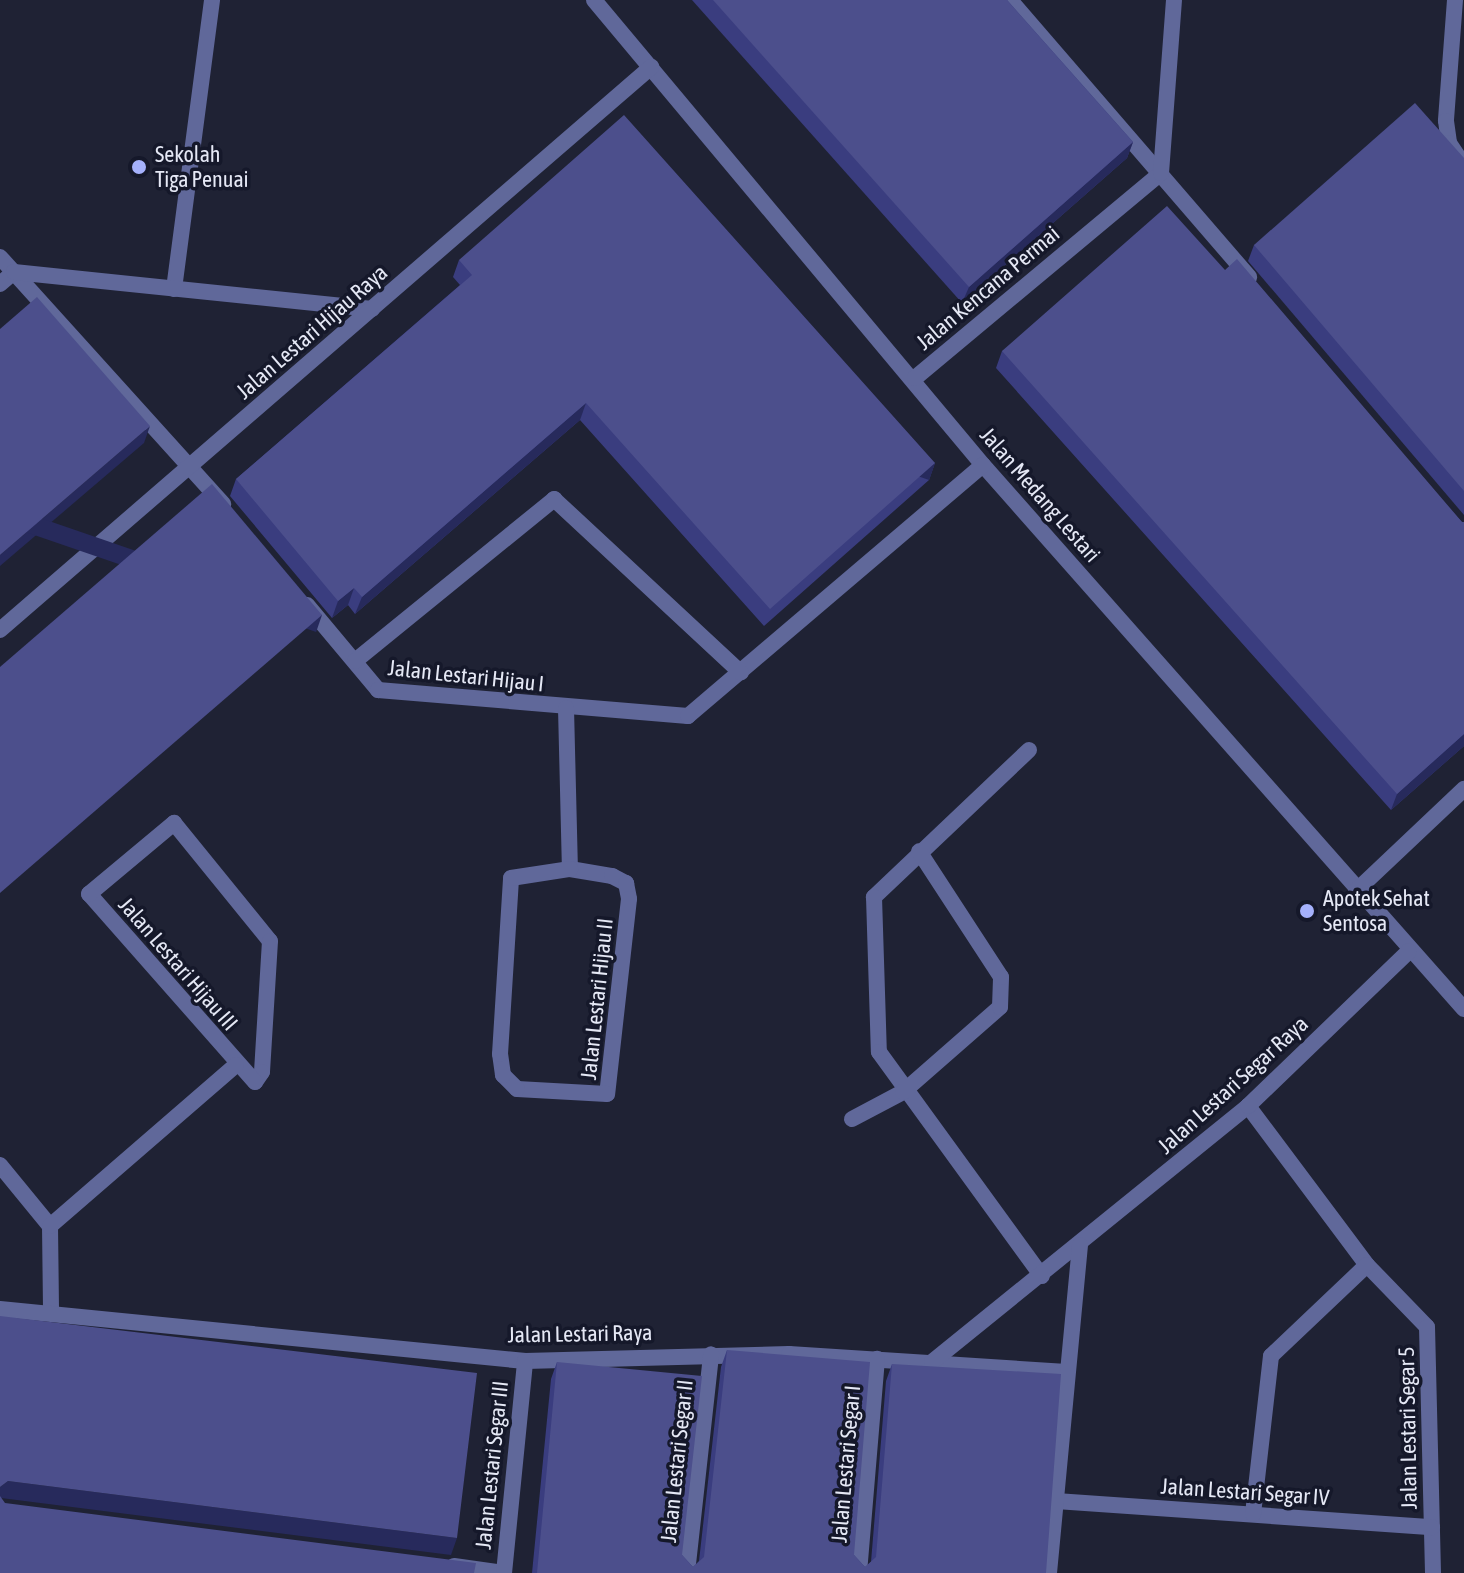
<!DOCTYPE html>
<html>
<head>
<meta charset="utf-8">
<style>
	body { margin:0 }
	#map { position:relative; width:1464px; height:1573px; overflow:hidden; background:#1f2234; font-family:"Asap Condensed",sans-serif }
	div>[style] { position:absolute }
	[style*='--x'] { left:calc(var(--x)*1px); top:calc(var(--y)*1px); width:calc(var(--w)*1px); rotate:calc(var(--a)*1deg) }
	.service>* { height:16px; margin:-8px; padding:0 8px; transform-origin:8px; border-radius:8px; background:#60689a }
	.minor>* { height:16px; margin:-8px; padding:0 8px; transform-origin:8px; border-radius:8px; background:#60689a }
	.wall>* { inset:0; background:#3a3d7f }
	.shaded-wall>* { inset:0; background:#272a5c; transform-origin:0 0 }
	.building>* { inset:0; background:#4c4f8c }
	.dots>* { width:22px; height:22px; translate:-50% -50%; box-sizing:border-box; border:4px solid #15182a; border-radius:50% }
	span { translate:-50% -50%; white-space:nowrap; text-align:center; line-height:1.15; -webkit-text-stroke:7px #15182a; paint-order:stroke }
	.poi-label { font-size:22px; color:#e5e8f5 }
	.left { translate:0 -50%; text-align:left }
	.street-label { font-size:22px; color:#e5e8f5 }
</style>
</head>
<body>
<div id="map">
	<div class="service">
		<div style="--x:174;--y:289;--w:291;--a:-82.5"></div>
	</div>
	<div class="minor">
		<div style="--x:594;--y:0;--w:606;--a:50.09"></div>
		<div style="--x:983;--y:465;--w:726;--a:48.52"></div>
		<div style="--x:1010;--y:0;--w:366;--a:49.2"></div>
		<div style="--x:1455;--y:0;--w:121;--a:94.3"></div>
		<div style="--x:1446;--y:121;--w:22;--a:82"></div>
		<div style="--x:1449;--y:143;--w:27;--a:56"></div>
		<div style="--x:0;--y:257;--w:333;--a:47.9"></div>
		<div style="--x:0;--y:284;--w:18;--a:-41"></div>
		<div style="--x:14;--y:272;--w:360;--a:5.9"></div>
		<div style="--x:915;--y:378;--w:320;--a:-39.8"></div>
		<div style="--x:1161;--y:173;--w:173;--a:-85.7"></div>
		<div style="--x:307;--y:605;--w:111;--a:50.1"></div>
		<div style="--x:378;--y:690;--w:311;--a:4.8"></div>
		<div style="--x:688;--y:716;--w:387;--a:-40.4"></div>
		<div style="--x:0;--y:630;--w:861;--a:-40.85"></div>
		<div style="--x:355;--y:661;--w:257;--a:-39.1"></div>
		<div style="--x:554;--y:499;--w:255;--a:42.9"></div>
		<div style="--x:566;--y:708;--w:161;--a:88.6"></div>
		<div style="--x:1029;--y:750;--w:214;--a:136.5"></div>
		<div style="--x:874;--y:897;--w:155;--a:88.2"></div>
		<div style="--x:879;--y:1052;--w:277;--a:54"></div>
		<div style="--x:174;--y:823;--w:152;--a:50.9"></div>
		<div style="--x:270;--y:941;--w:131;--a:93.5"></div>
		<div style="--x:262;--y:1072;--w:12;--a:125"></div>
		<div style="--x:255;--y:1082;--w:251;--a:-131.4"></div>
		<div style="--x:89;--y:894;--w:111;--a:-39.9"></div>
		<div style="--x:570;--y:869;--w:43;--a:9.5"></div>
		<div style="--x:612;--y:876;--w:16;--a:27"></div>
		<div style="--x:626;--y:883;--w:16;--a:79"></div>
		<div style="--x:629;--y:899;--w:196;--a:96.4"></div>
		<div style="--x:607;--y:1094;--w:90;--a:-176.8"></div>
		<div style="--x:517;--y:1089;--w:20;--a:-135"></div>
		<div style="--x:503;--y:1075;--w:21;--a:-98"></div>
		<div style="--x:500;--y:1054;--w:176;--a:-86.4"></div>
		<div style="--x:511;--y:878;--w:60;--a:-8.7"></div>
		<div style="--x:1356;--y:891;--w:149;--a:-43.4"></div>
		<div style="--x:1248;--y:1106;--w:199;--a:53.2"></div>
		<div style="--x:1367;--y:1265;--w:86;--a:45.9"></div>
		<div style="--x:1427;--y:1327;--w:246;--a:88.6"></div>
		<div style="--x:852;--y:1119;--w:58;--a:-27.9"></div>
		<div style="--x:903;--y:1092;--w:129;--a:-41.2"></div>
		<div style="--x:1000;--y:1007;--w:30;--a:-88"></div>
		<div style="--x:1001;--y:977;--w:150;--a:-123.1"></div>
		<div style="--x:0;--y:1165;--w:79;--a:50.7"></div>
		<div style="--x:50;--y:1226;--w:82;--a:89.3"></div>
		<div style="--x:50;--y:1226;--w:246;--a:-40.9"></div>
		<div style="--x:0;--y:1309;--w:528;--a:5.66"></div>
		<div style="--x:525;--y:1361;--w:264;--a:-1.5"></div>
		<div style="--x:789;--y:1354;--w:278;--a:3.7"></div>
		<div style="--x:932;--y:1362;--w:407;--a:-39"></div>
		<div style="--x:1248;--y:1106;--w:223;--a:-43.9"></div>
		<div style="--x:1056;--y:1501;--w:377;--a:4"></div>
		<div style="--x:1253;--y:1514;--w:159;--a:-83.5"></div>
		<div style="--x:1271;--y:1356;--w:132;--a:-43.5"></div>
		<div style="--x:454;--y:1566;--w:50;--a:8"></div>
		<div style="--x:504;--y:1573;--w:213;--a:-84.3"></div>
		<div style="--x:687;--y:1573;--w:220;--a:-83.7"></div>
		<div style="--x:859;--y:1573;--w:215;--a:-85.2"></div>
		<div style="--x:1049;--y:1573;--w:329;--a:-84.6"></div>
	</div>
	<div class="wall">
		<div style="clip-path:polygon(692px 0,1007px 0,1133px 142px,1127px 158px,962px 303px)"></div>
		<div style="clip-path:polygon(1464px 158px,1464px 515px,1248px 261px,1254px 245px)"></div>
		<div style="clip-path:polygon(459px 260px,935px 463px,929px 480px,764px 626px,580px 420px,355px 614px,348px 605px,332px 618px,230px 496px,236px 479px,460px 285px,453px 277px)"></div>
		<div style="clip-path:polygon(1225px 270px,1462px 522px,1464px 522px,1464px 746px,1391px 810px,996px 368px,1002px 351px)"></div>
		<div style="clip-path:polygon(727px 1350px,854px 1555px,865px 1567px,871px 1562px,886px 1381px,892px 1364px,1046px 1573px,532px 1573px,551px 1379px,557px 1362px,682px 1555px,693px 1567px,699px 1561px,721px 1367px)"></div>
	</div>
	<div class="shaded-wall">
		<div style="clip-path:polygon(1133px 142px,1127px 158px,962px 303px,969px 287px)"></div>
		<div style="clip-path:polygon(586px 403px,580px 420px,355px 614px,362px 597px)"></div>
		<div style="clip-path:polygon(150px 426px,144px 443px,0 566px,0 555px)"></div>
		<div style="left:935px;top:463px;width:18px;height:220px;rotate:109deg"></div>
		<div style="clip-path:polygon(354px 588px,348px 605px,332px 618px,338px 601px)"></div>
		<div style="left:322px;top:615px;width:18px;height:425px;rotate:109deg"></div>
		<div style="clip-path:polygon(1464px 734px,1464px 746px,1391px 810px,1397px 794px)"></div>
		<div style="clip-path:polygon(8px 1481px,457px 1538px,451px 1555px,1px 1498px,0 1499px,0 1487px)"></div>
	</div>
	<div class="building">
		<div style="clip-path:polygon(713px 0,1007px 0,1133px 142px,969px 287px)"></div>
		<div style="clip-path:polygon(1415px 103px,1464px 158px,1464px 491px,1254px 245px)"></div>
		<div style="clip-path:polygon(624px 115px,935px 463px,770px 609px,586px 403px,362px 597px,354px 588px,338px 601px,236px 479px,472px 275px,459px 260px)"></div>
		<div style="clip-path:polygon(1167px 206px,1225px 270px,1237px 259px,1462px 522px,1464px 522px,1464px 734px,1397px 794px,1002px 351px)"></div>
		<div style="clip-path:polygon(37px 297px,150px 426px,0 555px,0 329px)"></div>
		<div style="clip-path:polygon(212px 484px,322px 615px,0 893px,0 667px)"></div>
		<div style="clip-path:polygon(0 1316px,477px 1373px,457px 1538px,8px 1481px,0 1487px)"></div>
		<div style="clip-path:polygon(727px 1350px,870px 1362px,854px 1555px,865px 1567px,876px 1557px,892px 1364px,1061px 1374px,1046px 1573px,537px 1573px,557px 1362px,702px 1376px,682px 1555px,693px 1567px,704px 1557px)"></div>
		<div style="clip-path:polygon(0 1496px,5px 1503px,476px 1563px,474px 1573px,0 1573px)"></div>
	</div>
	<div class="dots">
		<div style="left:139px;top:167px;background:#a5b1fc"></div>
		<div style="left:1307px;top:911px;background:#a5b1fc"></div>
	</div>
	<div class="poi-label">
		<span class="left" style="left:155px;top:167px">Sekolah<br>Tiga Penuai</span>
		<span class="left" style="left:1323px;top:911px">Apotek Sehat<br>Sentosa</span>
	</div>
	<div class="street-label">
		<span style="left:988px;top:288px;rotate:-40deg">Jalan Kencana Permai</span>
		<span style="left:312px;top:332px;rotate:-41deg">Jalan Lestari Hijau Raya</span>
		<span style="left:1040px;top:495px;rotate:49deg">Jalan Medang Lestari</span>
		<span style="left:466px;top:676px;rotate:6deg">Jalan Lestari Hijau I</span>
		<span style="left:178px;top:964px;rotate:49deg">Jalan Lestari Hijau III</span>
		<span style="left:597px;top:999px;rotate:-84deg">Jalan Lestari Hijau II</span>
		<span style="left:1233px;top:1085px;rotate:-42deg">Jalan Lestari Segar Raya</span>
		<span style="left:580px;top:1334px;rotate:-1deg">Jalan Lestari Raya</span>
		<span style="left:1408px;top:1428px;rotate:-91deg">Jalan Lestari Segar 5</span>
		<span style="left:677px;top:1461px;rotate:-84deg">Jalan Lestari Segar II</span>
		<span style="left:846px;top:1464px;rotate:-85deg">Jalan Lestari Segar I</span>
		<span style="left:492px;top:1465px;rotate:-84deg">Jalan Lestari Segar III</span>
		<span style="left:1245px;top:1492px;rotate:4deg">Jalan Lestari Segar IV</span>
	</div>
</div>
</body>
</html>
